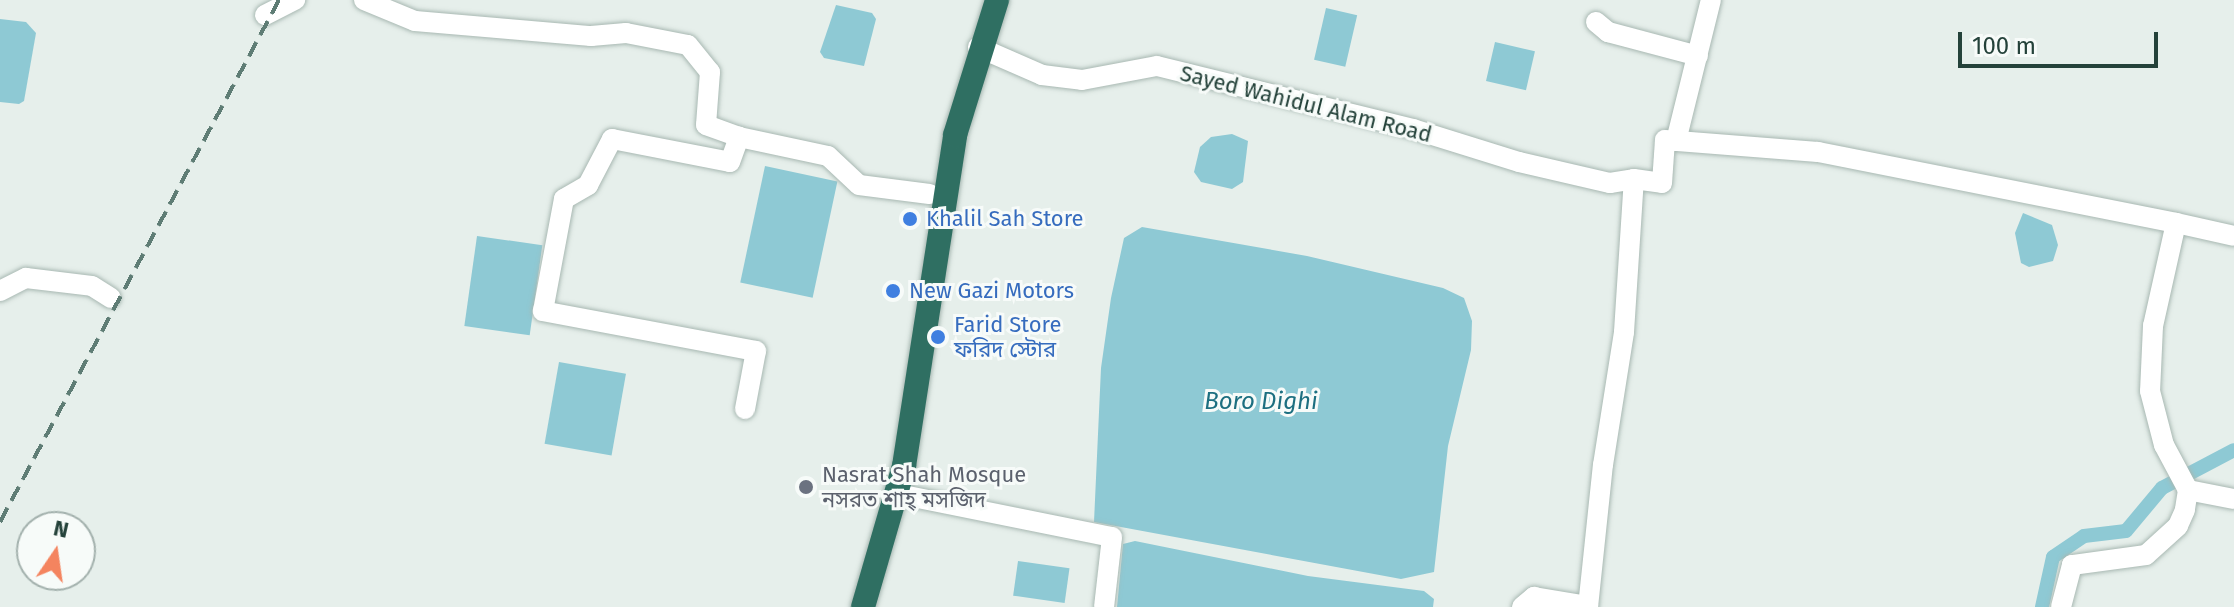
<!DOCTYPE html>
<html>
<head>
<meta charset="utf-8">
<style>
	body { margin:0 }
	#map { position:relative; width:2234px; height:607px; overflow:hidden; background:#e6efeb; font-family:"Fira Sans","Noto Sans Bengali",sans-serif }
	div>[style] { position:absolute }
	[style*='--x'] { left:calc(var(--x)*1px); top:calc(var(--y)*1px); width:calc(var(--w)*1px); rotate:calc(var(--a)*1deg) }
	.water>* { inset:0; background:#8ec9d4; transform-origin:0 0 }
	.canal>* { height:14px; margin:-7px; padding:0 7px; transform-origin:7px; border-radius:7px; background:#8ec9d4 }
	.roads { filter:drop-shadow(0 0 2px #a8b8b2) drop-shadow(0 0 2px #a8b8b2) }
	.minor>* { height:20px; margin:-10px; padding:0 10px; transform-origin:10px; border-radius:10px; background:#fff }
	.highway>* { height:24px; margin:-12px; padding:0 12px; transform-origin:12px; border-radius:12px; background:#2f6f62 }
	.rail>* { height:4px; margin-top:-2px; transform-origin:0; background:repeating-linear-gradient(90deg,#5f7d75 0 16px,transparent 0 24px) }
	.dots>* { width:22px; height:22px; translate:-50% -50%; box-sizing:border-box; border:4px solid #f7fbf9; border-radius:50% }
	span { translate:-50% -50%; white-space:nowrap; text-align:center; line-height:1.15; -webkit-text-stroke:6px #f7fbf9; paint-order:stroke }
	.street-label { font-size:22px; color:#24423a }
	.shop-label { font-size:22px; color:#366cbe }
	.left { translate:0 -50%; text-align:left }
	.worship-label { font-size:22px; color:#5b616d }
	.water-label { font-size:24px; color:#1c6f80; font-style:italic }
	.north { position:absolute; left:16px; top:511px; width:80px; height:80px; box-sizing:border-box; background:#f7fbf9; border:2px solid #a3b1ad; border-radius:50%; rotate:13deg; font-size:22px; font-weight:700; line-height:32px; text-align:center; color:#24423a }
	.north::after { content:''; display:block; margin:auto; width:28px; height:36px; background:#f4845f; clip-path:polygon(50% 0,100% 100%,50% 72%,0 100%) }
	.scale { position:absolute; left:1958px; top:32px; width:200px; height:36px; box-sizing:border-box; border:4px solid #24423a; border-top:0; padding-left:10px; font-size:24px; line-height:28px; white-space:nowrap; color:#24423a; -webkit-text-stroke:6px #f7fbf9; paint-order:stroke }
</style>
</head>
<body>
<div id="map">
	<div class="water">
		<div style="clip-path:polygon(836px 5px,872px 13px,876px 19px,864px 66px,824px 58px,820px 52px)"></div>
		<div style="left:1326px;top:8px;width:32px;height:53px;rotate:13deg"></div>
		<div style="clip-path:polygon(0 19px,26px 22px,36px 33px,24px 101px,19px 104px,0 102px)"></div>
		<div style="left:1495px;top:42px;width:41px;height:40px;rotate:13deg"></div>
		<div style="clip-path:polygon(1232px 134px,1248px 141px,1243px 182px,1232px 189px,1201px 182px,1194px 172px,1200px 147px,1211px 137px)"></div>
		<div style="left:765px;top:166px;width:74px;height:119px;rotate:12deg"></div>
		<div style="clip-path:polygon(2023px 213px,2052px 225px,2058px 245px,2053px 261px,2029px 267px,2021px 263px,2015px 233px)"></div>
		<div style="clip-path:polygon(1142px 227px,1307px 256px,1443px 288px,1464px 298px,1472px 321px,1471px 350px,1448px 446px,1434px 572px,1401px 579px,1094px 522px,1101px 368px,1111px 298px,1124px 238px)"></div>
		<div style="left:477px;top:236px;width:66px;height:91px;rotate:8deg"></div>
		<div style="left:559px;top:362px;width:68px;height:83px;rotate:10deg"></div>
		<div style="clip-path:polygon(1135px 541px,1308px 576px,1424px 591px,1434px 599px,1433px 607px,1117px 607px,1123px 544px)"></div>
		<div style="left:1018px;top:561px;width:52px;height:35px;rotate:8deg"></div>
	</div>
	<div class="canal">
		<div style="--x:2042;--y:607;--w:51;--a:-77.6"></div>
		<div style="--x:2053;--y:557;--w:37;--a:-34"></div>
		<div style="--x:2084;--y:536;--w:42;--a:-6.8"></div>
		<div style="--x:2126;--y:531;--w:56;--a:-50.1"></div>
		<div style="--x:2162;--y:488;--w:81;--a:-27.8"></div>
	</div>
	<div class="roads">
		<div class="minor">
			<div style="--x:364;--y:0;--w:55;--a:22.4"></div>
			<div style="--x:415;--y:21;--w:177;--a:4.9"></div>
			<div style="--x:591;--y:36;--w:35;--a:-5"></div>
			<div style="--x:626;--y:33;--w:63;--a:11"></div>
			<div style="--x:688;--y:45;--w:35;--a:51"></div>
			<div style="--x:710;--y:72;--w:53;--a:94.3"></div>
			<div style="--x:706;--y:125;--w:35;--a:20"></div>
			<div style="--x:265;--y:15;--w:34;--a:-27"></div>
			<div style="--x:1596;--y:22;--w:16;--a:40"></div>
			<div style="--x:1608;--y:32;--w:93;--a:14.9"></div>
			<div style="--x:978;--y:47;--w:70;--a:23.6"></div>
			<div style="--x:1042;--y:75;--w:40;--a:7.1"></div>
			<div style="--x:1082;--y:80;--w:76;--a:-10.6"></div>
			<div style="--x:1157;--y:66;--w:264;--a:13.8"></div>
			<div style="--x:1413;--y:129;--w:111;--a:17.3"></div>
			<div style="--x:1519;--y:162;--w:93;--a:13"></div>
			<div style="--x:1610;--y:183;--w:24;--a:-9"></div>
			<div style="--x:1676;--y:141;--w:145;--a:-76.1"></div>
			<div style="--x:2176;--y:223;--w:59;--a:12.6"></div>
			<div style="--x:0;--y:291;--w:29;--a:-27"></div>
			<div style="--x:26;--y:278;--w:66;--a:6.9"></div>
			<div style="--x:92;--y:286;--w:22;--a:32"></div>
			<div style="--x:745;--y:409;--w:59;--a:-79.3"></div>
			<div style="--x:756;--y:351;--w:217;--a:-169.4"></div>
			<div style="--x:543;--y:311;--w:114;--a:-79.4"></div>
			<div style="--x:564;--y:199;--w:28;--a:-30"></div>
			<div style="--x:588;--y:185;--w:52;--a:-62.4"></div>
			<div style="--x:612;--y:139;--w:120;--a:11"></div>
			<div style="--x:730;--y:162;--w:27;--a:-70"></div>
			<div style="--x:739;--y:137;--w:91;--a:12.1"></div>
			<div style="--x:828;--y:156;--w:42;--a:43.1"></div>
			<div style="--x:859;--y:185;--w:71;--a:7.3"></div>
			<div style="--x:2188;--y:490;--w:47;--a:11.1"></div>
			<div style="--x:898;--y:494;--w:218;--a:11.4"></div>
			<div style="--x:1112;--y:537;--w:70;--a:96.5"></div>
			<div style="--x:1522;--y:607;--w:16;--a:-40"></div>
			<div style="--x:1534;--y:597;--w:55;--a:9.5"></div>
			<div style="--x:1588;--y:607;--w:143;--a:-84"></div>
			<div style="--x:1603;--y:465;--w:135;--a:-81"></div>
			<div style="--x:1624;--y:332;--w:153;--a:-86.3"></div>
			<div style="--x:1634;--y:179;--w:28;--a:8"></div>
			<div style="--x:1662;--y:183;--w:43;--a:-86"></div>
			<div style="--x:1665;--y:140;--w:153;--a:4.5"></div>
			<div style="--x:1818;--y:152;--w:365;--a:11.2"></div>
			<div style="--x:2176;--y:223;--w:106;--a:102.6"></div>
			<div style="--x:2153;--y:326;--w:65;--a:92.6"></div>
			<div style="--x:2150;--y:391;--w:56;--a:75.5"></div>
			<div style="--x:2164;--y:445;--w:51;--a:61.9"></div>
			<div style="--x:2188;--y:490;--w:20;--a:99"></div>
			<div style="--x:2185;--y:510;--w:17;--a:114"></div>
			<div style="--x:2178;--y:526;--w:43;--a:137.8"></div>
			<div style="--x:2146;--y:555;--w:75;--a:172.3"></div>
			<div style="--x:2072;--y:565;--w:43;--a:104.7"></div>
		</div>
		<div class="highway">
			<div style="--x:863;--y:607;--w:147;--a:-73.8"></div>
			<div style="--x:904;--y:466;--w:335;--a:-81.2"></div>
			<div style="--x:955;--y:135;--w:141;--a:-72.7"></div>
		</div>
	</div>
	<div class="rail">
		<div style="--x:0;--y:522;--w:592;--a:-61.88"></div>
	</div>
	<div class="dots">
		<div style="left:910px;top:219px;background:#3f7fe0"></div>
		<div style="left:893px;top:291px;background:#3f7fe0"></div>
		<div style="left:938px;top:337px;background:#3f7fe0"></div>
		<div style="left:806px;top:487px;background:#6b7280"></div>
	</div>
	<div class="street-label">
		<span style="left:1306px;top:104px;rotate:14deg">Sayed Wahidul Alam Road</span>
	</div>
	<div class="shop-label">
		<span class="left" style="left:926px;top:219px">Khalil Sah Store</span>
		<span class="left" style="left:909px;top:291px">New Gazi Motors</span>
		<span class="left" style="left:954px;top:337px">Farid Store<br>ফরিদ স্টোর</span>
	</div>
	<div class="worship-label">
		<span class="left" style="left:822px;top:487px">Nasrat Shah Mosque<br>নসরত শাহ্‌ মসজিদ</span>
	</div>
	<div class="water-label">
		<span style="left:1261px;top:402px">Boro Dighi</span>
	</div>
	<div class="north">N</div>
	<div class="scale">100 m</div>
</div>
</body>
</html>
